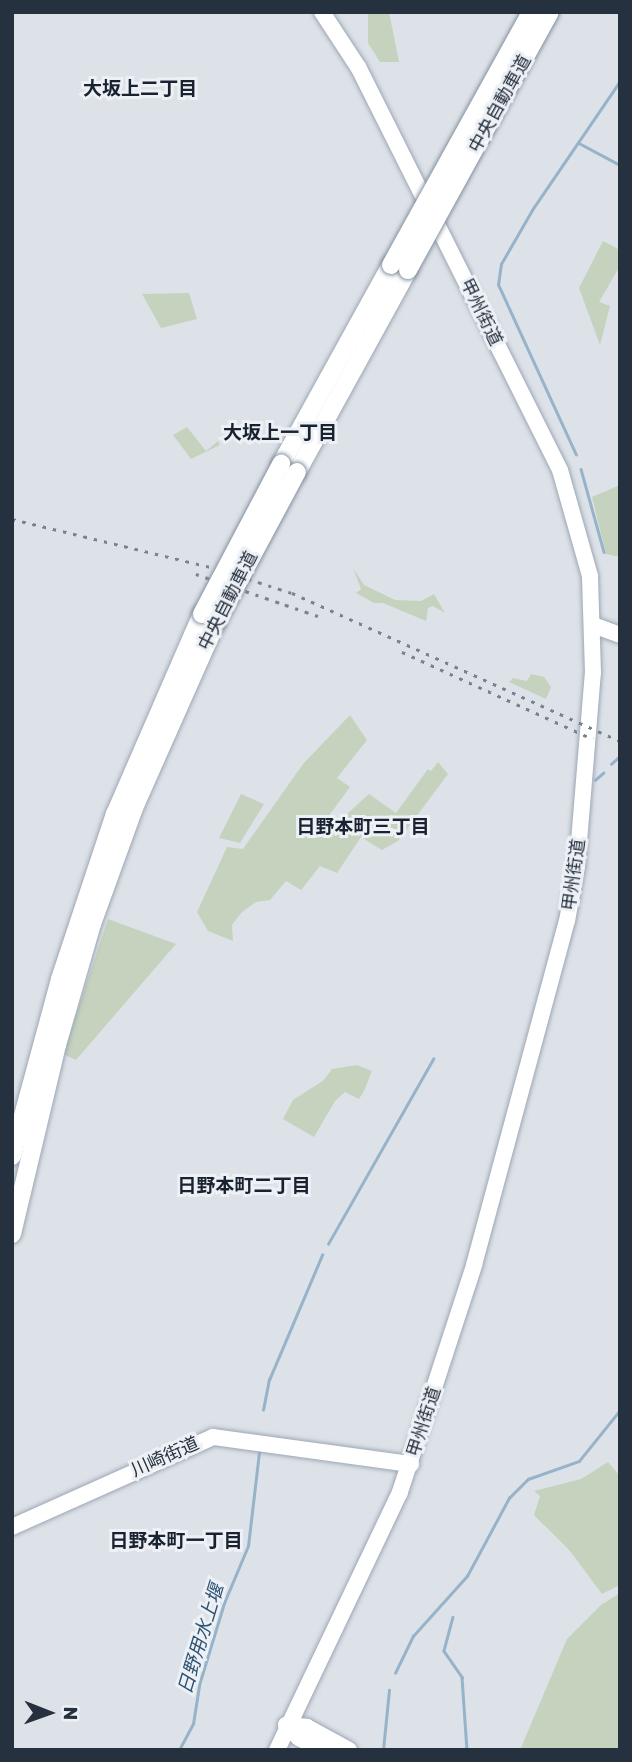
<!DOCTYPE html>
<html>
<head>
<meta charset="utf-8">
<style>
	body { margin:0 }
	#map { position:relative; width:632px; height:1762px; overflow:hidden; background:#dde2e8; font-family:Rubik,"Noto Sans JP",sans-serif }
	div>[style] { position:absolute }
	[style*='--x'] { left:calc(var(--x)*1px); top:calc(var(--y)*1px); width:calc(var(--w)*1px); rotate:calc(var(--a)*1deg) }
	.green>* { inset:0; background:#c5d2be }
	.stream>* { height:2.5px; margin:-1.25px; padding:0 1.25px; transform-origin:1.25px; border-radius:1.25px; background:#96b3ca }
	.roads { filter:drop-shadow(0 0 2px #9ca7b4) drop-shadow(0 0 2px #9ca7b4) }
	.major>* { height:16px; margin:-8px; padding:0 8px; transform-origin:8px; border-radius:8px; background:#fff }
	.highway>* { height:18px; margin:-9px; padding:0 9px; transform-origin:9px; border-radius:9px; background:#fff }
	.rail>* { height:2.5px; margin-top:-1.25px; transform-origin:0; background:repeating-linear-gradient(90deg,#768392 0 3.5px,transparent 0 10.5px) }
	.bridges { filter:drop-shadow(0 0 2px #84919f) drop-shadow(0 0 2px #84919f) }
	.highway-bridge>* { height:18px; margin:-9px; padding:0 9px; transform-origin:9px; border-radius:9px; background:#fff }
	span { translate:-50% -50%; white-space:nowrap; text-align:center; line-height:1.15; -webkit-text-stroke:6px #edf1f5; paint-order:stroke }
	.street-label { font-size:18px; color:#26313f }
	.neighbourhood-label { font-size:19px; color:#192230; font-weight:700 }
	.water-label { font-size:19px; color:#2f5374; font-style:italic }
	.frame { position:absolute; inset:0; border:14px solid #26313f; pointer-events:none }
	.north { position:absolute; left:14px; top:1678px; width:70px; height:70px; -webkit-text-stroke:5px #edf1f5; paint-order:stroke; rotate:91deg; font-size:19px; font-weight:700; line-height:28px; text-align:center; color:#26313f }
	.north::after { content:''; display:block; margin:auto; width:24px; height:32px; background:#26313f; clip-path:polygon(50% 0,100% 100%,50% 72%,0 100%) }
</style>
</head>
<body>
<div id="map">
	<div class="green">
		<div style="clip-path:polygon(368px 12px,389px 12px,399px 62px,380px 62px,368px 43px)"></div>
		<div style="clip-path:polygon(603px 241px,620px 250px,620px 266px,599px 302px,610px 306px,600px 345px,579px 288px)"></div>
		<div style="clip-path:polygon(189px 293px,197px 319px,161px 328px,142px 294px)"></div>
		<div style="clip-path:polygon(187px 427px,206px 451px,218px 441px,220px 445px,191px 459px,173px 435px)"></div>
		<div style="clip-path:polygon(620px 485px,620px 557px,606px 554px,592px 497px)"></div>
		<div style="clip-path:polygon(353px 568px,364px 585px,395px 600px,421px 601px,434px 594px,445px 613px,433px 606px,428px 608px,426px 621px,383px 603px,374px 603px,356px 593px,361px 589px)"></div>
		<div style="clip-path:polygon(531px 674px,544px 677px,551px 687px,546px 699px,509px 682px,513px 678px,527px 681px)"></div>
		<div style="clip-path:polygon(350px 715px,367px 740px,337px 778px,350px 787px,328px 817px,337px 823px,369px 794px,396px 813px,428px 769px,431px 771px,438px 762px,448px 774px,398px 841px,382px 850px,361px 837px,337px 873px,320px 866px,301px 890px,286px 881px,270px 900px,256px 902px,242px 912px,232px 925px,233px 941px,208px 931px,197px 912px,227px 847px,243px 849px,303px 764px)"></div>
		<div style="clip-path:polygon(241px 794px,264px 804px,240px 843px,219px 838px)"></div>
		<div style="clip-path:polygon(108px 919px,176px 944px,76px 1060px,63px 1054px)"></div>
		<div style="clip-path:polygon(357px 1065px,372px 1071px,364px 1091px,359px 1099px,345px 1092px,335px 1101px,314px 1137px,283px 1119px,293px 1100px,324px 1080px,332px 1069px)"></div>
		<div style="clip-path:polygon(608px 1462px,620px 1476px,620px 1585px,602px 1594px,570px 1551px,534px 1515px,540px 1496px,534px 1491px,581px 1479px)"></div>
		<div style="clip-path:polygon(620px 1593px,620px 1750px,520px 1750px,567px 1639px,601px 1605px)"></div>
	</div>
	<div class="stream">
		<div style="--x:579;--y:143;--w:47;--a:28.2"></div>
		<div style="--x:576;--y:455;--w:187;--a:-114.6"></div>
		<div style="--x:498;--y:285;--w:21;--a:-82"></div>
		<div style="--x:501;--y:264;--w:62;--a:-60.1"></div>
		<div style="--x:532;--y:210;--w:156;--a:-55.7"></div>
		<div style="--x:581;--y:469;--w:86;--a:74.5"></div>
		<div style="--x:611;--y:764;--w:12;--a:-42"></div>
		<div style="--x:595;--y:780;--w:11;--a:-41"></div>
		<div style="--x:328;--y:1244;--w:213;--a:-60.4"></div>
		<div style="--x:263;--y:1410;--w:31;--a:-79"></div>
		<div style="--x:269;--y:1380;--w:136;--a:-67"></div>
		<div style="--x:453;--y:1617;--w:35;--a:105"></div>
		<div style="--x:444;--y:1651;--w:32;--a:55"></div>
		<div style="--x:462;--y:1677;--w:73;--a:86.1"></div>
		<div style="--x:395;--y:1673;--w:41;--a:-64.1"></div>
		<div style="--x:413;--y:1636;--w:81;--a:-48"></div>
		<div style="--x:467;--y:1576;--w:89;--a:-61.7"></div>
		<div style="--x:509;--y:1498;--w:27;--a:-45"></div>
		<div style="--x:528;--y:1479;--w:54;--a:-19.4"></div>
		<div style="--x:579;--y:1461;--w:65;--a:-51.2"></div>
		<div style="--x:179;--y:1750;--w:30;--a:-62"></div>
		<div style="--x:193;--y:1724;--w:39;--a:-81"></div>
		<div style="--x:199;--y:1685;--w:86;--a:-73"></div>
		<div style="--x:224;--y:1603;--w:62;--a:-67.2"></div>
		<div style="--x:248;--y:1546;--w:94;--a:-83.3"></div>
		<div style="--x:383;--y:1750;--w:60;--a:-84.3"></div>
	</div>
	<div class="roads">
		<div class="major">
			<div style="--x:593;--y:625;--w:29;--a:20"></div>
			<div style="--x:12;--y:1527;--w:220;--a:-24.1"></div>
			<div style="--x:213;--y:1437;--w:200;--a:7.8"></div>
			<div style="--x:286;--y:1725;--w:21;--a:5"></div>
			<div style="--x:307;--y:1727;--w:48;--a:28.7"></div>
			<div style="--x:286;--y:1725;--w:18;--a:45"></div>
			<div style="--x:299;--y:1738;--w:25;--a:29"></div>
			<div style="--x:277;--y:1750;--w:286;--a:-64.5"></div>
			<div style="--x:400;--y:1492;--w:239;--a:-71.9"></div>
			<div style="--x:474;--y:1265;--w:356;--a:-74.9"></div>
			<div style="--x:567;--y:921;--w:56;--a:-79.7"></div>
			<div style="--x:577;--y:866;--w:194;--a:-85.3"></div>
			<div style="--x:593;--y:673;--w:97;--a:-91.8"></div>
			<div style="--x:590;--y:576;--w:110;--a:-105.8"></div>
			<div style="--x:560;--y:470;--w:451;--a:-116.6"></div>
			<div style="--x:358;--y:67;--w:66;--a:-123.2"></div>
		</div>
		<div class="highway">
			<div style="--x:281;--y:464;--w:227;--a:-61.1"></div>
			<div style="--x:297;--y:472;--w:230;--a:-61.2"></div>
			<div style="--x:12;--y:1156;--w:183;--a:-74.8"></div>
			<div style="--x:60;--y:979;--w:174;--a:-71.6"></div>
			<div style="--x:115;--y:814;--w:218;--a:-66.5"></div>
			<div style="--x:12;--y:1234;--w:194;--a:-76.6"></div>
			<div style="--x:57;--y:1045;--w:126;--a:-73.9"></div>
			<div style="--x:92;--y:924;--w:123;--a:-70.1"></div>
			<div style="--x:134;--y:808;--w:205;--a:-66.1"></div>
		</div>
	</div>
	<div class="rail">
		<div style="--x:12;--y:519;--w:212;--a:13.6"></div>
		<div style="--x:218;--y:569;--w:78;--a:18"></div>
		<div style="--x:292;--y:593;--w:360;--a:24.3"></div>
		<div style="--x:196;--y:574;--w:132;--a:19"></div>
		<div style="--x:402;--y:652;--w:210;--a:24.5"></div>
	</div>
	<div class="bridges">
		<div class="highway-bridge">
			<div style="--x:391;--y:265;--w:289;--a:-61"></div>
			<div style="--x:408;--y:270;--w:294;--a:-61.2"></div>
			<div style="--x:202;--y:614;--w:170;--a:-62.2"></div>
			<div style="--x:217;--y:621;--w:169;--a:-61.8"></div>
		</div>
	</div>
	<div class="street-label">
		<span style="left:500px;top:104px;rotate:-61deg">中央自動車道</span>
		<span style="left:481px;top:312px;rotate:64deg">甲州街道</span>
		<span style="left:228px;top:601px;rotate:-63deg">中央自動車道</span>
		<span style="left:574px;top:875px;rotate:-82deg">甲州街道</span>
		<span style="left:424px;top:1422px;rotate:-72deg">甲州街道</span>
		<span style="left:165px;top:1457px;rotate:-24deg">川崎街道</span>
	</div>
	<div class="neighbourhood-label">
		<span style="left:140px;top:89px">大坂上二丁目</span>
		<span style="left:280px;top:433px">大坂上一丁目</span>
		<span style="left:363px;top:827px">日野本町三丁目</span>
		<span style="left:244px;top:1186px">日野本町二丁目</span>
		<span style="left:176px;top:1541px">日野本町一丁目</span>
	</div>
	<div class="water-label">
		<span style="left:201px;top:1639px;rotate:-73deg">日野用水上堰</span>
	</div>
	<div class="frame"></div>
	<div class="north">N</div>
</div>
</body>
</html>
